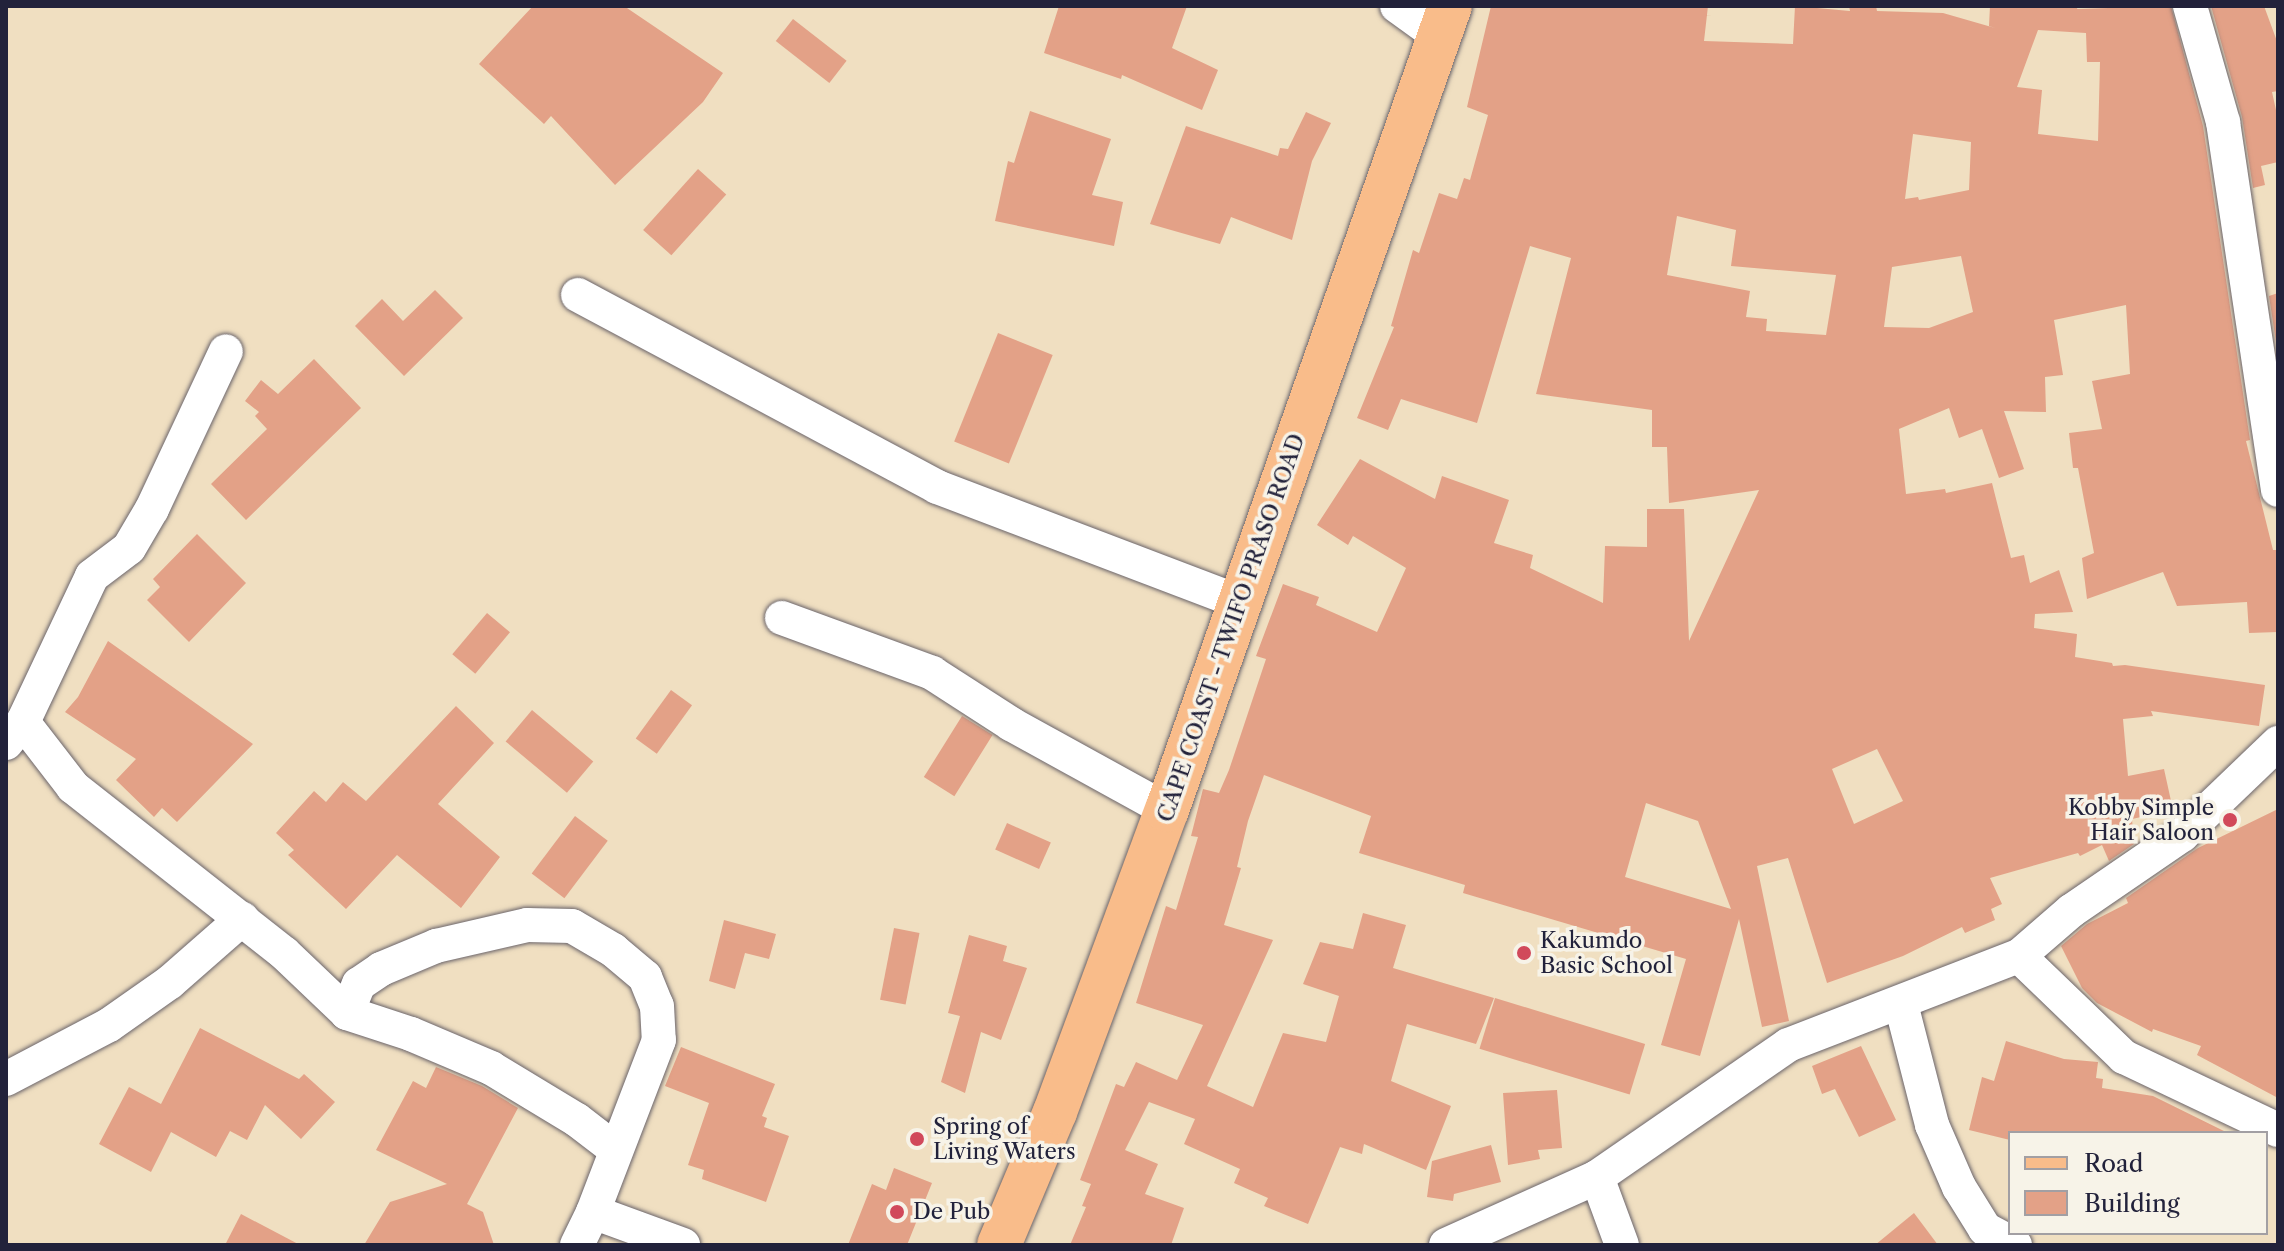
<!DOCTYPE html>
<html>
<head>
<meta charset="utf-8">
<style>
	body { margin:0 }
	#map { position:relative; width:2284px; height:1251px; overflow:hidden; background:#f0dfc1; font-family:"Libre Caslon Text",serif }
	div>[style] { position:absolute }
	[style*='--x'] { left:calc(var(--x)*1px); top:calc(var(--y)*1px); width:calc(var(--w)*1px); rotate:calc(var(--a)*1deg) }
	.building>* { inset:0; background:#e3a187; transform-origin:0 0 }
	.roads { filter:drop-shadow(0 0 2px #6a646a) drop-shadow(0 0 2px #6a646a) }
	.minor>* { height:34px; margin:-17px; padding:0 17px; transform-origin:17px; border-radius:17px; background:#fff }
	.major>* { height:44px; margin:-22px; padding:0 22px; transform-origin:22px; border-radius:22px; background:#f9bc8a }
	.dots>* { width:22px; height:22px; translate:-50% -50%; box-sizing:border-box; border:4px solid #f7f3e8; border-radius:50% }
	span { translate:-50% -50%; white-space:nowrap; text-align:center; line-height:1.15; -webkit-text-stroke:7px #f7f3e8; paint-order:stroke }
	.street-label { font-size:22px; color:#22223b }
	.poi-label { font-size:22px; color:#22223b }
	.right { translate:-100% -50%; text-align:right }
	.left { translate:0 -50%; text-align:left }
	.frame { position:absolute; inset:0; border:8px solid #22223b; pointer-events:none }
	.legend { position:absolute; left:2008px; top:1131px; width:260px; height:104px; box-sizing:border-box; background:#f7f3e8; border:2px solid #a29fa3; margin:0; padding:10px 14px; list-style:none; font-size:24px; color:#22223b }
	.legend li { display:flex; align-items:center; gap:16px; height:40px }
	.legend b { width:40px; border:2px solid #a29fa3 }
</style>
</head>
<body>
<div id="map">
	<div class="building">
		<div style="clip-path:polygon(533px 6px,624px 6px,723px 73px,703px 102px,615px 185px,551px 116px,544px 124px,479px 64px)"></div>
		<div style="clip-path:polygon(1059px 6px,1187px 6px,1172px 48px,1218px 70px,1202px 110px,1122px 75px,1121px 79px,1044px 53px)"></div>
		<div style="clip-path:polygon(evenodd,1491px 6px,1708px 6px,1704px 41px,1793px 44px,1795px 6px,1850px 11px,1849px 6px,1876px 6px,1877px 11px,1943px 13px,1995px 28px,1989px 26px,1990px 6px,2078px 6px,2077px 9px,2171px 6px,2203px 126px,2250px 440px,2246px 441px,2273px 550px,2276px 550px,2278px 632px,2249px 633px,2247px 602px,2177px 606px,2163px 572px,2087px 599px,2082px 558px,2094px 553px,2078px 468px,2073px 468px,2069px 433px,2102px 429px,2092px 381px,2130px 374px,2126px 305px,2054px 320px,2063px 375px,2045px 377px,2046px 412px,2004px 411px,2024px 469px,1999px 478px,1982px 429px,1959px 438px,1949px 408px,1899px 429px,1906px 494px,1945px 489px,1946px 493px,1992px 483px,2011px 558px,2024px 555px,2030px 583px,2059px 570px,2073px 612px,2035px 614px,2034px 628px,2077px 634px,2075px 657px,2112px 663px,2113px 666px,2125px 665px,2265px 685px,2259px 726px,2151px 711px,2153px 716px,2123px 719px,2128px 776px,2164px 769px,2173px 810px,2132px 819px,2134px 844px,2109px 861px,2102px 845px,2080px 856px,2078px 853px,1990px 878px,2002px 904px,1991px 909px,1995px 920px,1965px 933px,1962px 927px,1903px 956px,1827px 983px,1788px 858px,1757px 866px,1789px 1021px,1762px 1027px,1739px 919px,1700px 1056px,1661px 1045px,1686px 959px,1463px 893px,1465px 885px,1359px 853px,1371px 816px,1264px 775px,1248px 821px,1237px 867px,1241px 868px,1224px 925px,1273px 940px,1207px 1086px,1253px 1107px,1283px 1033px,1326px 1042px,1339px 996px,1303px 984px,1320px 942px,1353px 949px,1363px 913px,1406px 925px,1393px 968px,1494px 998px,1476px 1044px,1407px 1024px,1391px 1081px,1451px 1106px,1426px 1170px,1364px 1144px,1362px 1154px,1340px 1147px,1308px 1224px,1264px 1206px,1268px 1198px,1234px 1183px,1240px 1169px,1184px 1144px,1195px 1119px,1149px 1102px,1125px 1150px,1158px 1164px,1145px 1194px,1184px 1208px,1171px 1245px,1070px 1245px,1086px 1207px,1082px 1206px,1091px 1184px,1080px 1180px,1116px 1084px,1124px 1087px,1136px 1062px,1177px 1080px,1203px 1025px,1136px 1003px,1166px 906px,1176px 910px,1198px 837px,1191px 836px,1203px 789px,1219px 793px,1229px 770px,1266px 659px,1256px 656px,1283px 584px,1319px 597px,1316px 605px,1377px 632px,1406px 568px,1353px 536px,1348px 545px,1317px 525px,1360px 459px,1435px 499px,1442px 476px,1509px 500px,1494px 543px,1533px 555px,1530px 568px,1603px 603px,1605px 546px,1647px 547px,1647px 509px,1684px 509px,1689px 641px,1759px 490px,1669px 503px,1667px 447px,1652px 447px,1652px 410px,1536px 394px,1571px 258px,1530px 246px,1477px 423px,1401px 399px,1388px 430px,1357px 418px,1394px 327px,1391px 326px,1413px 250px,1419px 253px,1439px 193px,1457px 199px,1464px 178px,1470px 180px,1488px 115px,1467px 107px,1491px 6px,2038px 30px,2086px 33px,2087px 62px,2100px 62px,2098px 141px,2038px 134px,2042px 90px,2017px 87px,2038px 30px,1491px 6px,1913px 134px,1971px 142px,1969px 190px,1919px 200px,1918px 197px,1905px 199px,1913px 134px,1491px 6px,1677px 216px,1736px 230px,1731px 266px,1836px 275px,1826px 335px,1766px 331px,1767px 319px,1746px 317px,1750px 291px,1667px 275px,1677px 216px,1491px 6px,1961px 256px,1973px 312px,1929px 328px,1884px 327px,1892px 267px,1961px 256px,1491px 6px,1877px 749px,1903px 801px,1854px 824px,1832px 769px,1877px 749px,1491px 6px,1646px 803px,1698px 821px,1731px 909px,1625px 877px,1646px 803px)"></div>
		<div style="clip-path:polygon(2211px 6px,2264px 6px,2278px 44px,2278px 91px,2272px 92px,2278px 119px,2278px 162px,2261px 166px,2265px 185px,2253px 188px,2242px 117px)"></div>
		<div style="left:793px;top:19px;width:68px;height:28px;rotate:38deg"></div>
		<div style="clip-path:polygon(1030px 111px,1111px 139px,1092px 195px,1123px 202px,1114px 246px,995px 221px,1008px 161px,1014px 163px)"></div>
		<div style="clip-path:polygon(1306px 112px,1331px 123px,1312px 161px,1292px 240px,1231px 217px,1220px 244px,1150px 224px,1186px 126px,1278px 156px,1280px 148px,1288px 149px)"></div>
		<div style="left:698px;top:169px;width:38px;height:82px;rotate:42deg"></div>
		<div style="clip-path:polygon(435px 290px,463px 318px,404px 376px,355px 326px,382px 299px,403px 321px)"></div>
		<div style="clip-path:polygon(2278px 293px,2278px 355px,2269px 296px)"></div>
		<div style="left:998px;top:333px;width:59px;height:117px;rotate:22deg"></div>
		<div style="clip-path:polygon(314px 359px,361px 408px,246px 520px,211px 484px,267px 429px,255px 416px,259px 412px,245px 401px,261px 380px,278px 394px)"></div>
		<div style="clip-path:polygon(197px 534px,246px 583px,189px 642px,147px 600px,160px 587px,153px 579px)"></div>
		<div style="left:487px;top:613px;width:30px;height:54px;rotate:40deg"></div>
		<div style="clip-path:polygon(108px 641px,253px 744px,177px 822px,162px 808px,154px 817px,116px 780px,136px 759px,65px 712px,78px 697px)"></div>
		<div style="left:671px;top:690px;width:26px;height:60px;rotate:36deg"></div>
		<div style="clip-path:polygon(456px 706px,494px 743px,438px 804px,500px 857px,461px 908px,397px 855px,346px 909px,288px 855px,294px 850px,276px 833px,314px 791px,326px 802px,343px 782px,366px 801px)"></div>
		<div style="left:532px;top:710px;width:80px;height:41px;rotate:40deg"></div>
		<div style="left:962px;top:716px;width:36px;height:72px;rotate:32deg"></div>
		<div style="clip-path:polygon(2278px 809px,2278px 1098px,2197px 1055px,2201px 1046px,2153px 1029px,2152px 1032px,2097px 1003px,2082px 988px,2061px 946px,2087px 924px,2128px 903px,2126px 898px,2198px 848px)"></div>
		<div style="left:575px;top:816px;width:41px;height:72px;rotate:37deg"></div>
		<div style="left:1007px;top:823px;width:48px;height:29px;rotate:24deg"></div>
		<div style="clip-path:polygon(724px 920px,776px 934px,769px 959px,745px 953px,735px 989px,709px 981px)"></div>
		<div style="left:894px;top:928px;width:26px;height:73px;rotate:11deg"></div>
		<div style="clip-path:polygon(969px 935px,1007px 946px,1003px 961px,1027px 968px,1001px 1040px,981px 1032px,965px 1093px,941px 1082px,960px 1016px,948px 1013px)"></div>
		<div style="left:1495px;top:998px;width:157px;height:53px;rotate:17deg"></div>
		<div style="clip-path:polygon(200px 1028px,299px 1079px,304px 1074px,335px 1102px,301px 1139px,265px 1105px,247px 1140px,230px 1131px,216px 1157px,171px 1132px,151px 1172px,99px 1144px,129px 1087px,161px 1104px)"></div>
		<div style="clip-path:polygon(2006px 1041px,2064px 1059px,2098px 1062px,2096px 1078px,2103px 1079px,2102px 1088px,2153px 1096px,2228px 1133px,2010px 1133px,2010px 1140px,1969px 1130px,1982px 1077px,1994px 1081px)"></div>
		<div style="clip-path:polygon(1861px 1046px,1896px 1120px,1859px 1137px,1835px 1089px,1822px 1094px,1812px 1066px)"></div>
		<div style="clip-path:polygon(681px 1047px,775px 1084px,762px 1116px,767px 1118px,764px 1127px,789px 1136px,766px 1202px,702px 1179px,704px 1170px,688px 1165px,709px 1103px,665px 1086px)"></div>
		<div style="clip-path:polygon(436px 1067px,482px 1086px,518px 1108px,467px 1204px,483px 1212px,494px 1245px,364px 1245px,390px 1202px,447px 1184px,376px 1150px,413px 1081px,426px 1088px)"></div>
		<div style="clip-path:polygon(1557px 1090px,1562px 1148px,1538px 1150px,1540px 1159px,1508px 1165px,1503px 1093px)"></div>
		<div style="clip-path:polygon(1491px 1145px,1501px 1182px,1454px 1194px,1453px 1201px,1427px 1197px,1432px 1161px)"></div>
		<div style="clip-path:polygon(894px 1168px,932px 1183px,907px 1245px,848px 1245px,872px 1184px,886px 1190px)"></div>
		<div style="clip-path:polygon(1914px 1213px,1938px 1245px,1875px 1245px)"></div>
		<div style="clip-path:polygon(241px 1214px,300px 1245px,225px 1245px)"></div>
	</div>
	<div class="roads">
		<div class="minor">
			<div style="--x:1397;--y:6;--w:53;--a:35.8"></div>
			<div style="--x:2190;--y:6;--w:121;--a:74.1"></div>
			<div style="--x:2223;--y:122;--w:372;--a:81.5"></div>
			<div style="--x:578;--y:295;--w:407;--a:28.1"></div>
			<div style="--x:937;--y:487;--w:324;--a:20.8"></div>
			<div style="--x:782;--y:618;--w:160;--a:20.1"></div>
			<div style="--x:932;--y:673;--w:94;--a:32.8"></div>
			<div style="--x:1011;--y:724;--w:178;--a:28.9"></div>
			<div style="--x:23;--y:722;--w:82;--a:52.4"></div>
			<div style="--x:73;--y:787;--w:268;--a:38.2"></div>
			<div style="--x:284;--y:953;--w:87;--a:43.6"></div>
			<div style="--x:347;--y:1013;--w:67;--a:18.2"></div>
			<div style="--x:411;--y:1034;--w:87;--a:23"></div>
			<div style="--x:491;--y:1068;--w:100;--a:31.2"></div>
			<div style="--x:577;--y:1120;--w:49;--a:37.6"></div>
			<div style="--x:6;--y:743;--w:27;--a:-51"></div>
			<div style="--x:23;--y:722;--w:161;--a:-64.7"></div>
			<div style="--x:92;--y:576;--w:46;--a:-37.1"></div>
			<div style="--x:129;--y:548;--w:45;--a:-59.5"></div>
			<div style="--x:152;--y:509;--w:174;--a:-64.9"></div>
			<div style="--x:2019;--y:956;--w:69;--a:-40.9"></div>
			<div style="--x:2071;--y:911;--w:135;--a:-34.4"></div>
			<div style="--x:2182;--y:835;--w:133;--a:-43.8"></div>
			<div style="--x:1901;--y:1004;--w:125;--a:75.6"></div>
			<div style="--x:1932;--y:1125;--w:68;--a:66.5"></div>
			<div style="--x:1959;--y:1187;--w:49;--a:58.2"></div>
			<div style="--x:1985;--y:1229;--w:34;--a:28"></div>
			<div style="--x:347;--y:1013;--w:31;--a:-68"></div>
			<div style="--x:359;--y:984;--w:27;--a:-34"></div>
			<div style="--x:381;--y:969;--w:60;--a:-22.7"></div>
			<div style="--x:436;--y:946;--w:93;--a:-13"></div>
			<div style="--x:527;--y:925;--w:45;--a:1.3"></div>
			<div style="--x:572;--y:926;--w:48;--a:30.3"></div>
			<div style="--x:613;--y:950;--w:42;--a:40.2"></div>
			<div style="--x:645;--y:977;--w:31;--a:68"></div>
			<div style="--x:657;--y:1006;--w:34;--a:87"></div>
			<div style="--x:659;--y:1040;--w:184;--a:111"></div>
			<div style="--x:6;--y:1079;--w:116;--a:-27.7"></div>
			<div style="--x:109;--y:1025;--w:75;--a:-35.2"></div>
			<div style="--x:170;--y:982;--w:96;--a:-41.2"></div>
			<div style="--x:1597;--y:1177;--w:72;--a:69.8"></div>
			<div style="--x:577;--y:1245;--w:37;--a:-64"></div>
			<div style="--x:593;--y:1212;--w:96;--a:20.1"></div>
			<div style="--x:1446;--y:1245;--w:166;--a:-24.2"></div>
			<div style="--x:1597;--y:1177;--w:232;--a:-34.6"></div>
			<div style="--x:1788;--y:1045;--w:248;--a:-21.1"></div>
			<div style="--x:2019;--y:956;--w:146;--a:43.9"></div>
			<div style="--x:2124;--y:1057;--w:170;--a:25.4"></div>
		</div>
		<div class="major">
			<div style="--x:999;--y:1245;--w:144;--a:-67.2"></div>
			<div style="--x:1055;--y:1112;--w:322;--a:-69.7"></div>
			<div style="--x:1167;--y:810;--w:852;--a:-70.61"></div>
		</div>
	</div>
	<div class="dots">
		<div style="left:2230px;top:820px;background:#d1495b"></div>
		<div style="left:1524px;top:953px;background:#d1495b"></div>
		<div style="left:917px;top:1139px;background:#d1495b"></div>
		<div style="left:897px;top:1212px;background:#d1495b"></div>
	</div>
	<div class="street-label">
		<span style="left:1231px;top:628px;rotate:-71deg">CAPE COAST - TWIFO PRASO ROAD</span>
	</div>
	<div class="poi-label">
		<span class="right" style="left:2214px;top:820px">Kobby Simple<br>Hair Saloon</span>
		<span class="left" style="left:1540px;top:953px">Kakumdo<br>Basic School</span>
		<span class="left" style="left:933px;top:1139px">Spring of<br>Living Waters</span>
		<span class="left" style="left:913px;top:1212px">De Pub</span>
	</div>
	<div class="frame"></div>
	<ul class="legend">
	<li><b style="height:10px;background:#f9bc8a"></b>Road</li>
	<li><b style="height:22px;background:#e3a187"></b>Building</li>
	</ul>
</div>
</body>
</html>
